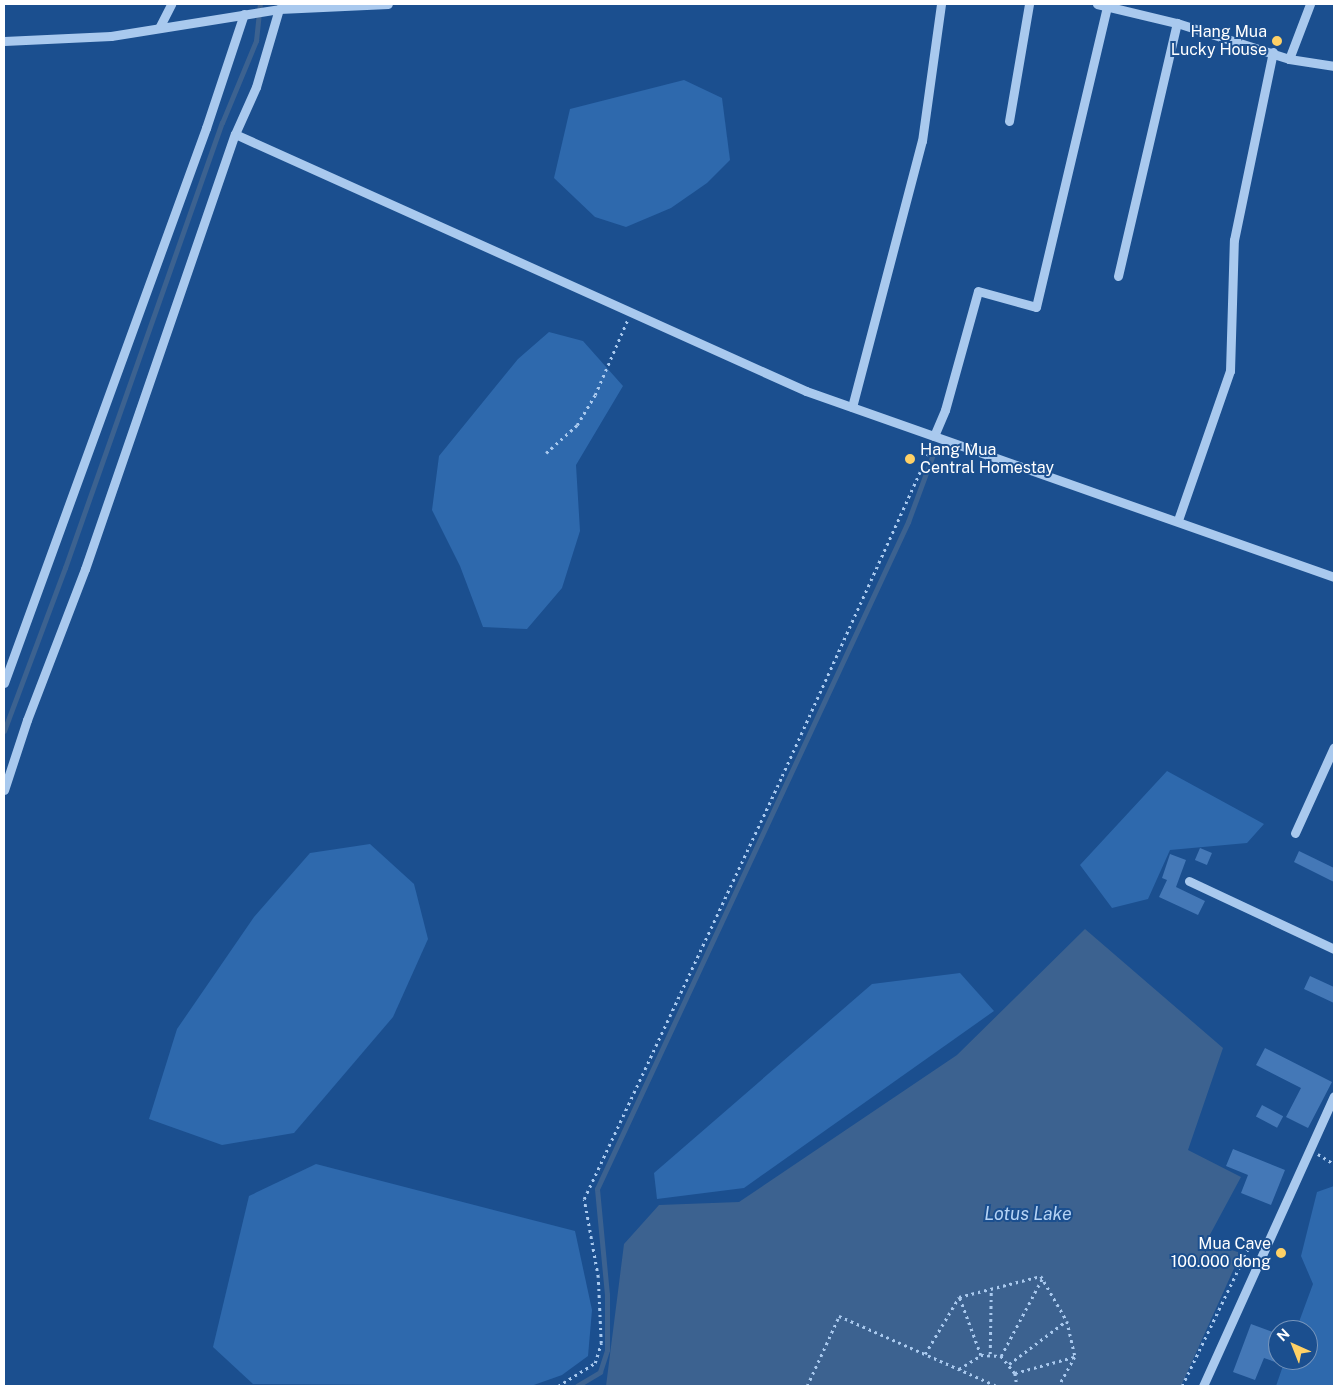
<!DOCTYPE html>
<html>
<head>
<meta charset="utf-8">
<style>
	body { margin:0 }
	#map { position:relative; width:1338px; height:1390px; overflow:hidden; background:#1b4f8f; font-family:"Public Sans",sans-serif }
	div>[style] { position:absolute }
	[style*='--x'] { left:calc(var(--x)*1px); top:calc(var(--y)*1px); width:calc(var(--w)*1px); rotate:calc(var(--a)*1deg) }
	.green>* { inset:0; background:#2e69ad }
	.water>* { inset:0; background:#3c6290 }
	.stream>* { height:4.5px; margin:-2.25px; padding:0 2.25px; transform-origin:2.25px; border-radius:2.25px; background:#3c6290 }
	.building>* { inset:0; background:#4478b7; transform-origin:0 0 }
	.path>* { height:2.5px; margin-top:-1.25px; transform-origin:0; background:repeating-linear-gradient(90deg,#a9c9ee 0 2.5px,transparent 0 6.5px) }
	.minor>* { height:9px; margin:-4.5px; padding:0 4.5px; transform-origin:4.5px; border-radius:4.5px; background:#a9c9ee }
	.dots>* { width:14px; height:14px; translate:-50% -50%; box-sizing:border-box; border:2px solid #1b4f8f; border-radius:50% }
	span { translate:-50% -50%; white-space:nowrap; text-align:center; line-height:1.15; -webkit-text-stroke:4px #1b4f8f; paint-order:stroke }
	.poi-label { font-size:16px; color:#fff }
	.right { translate:-100% -50%; text-align:right }
	.left { translate:0 -50%; text-align:left }
	.water-label { font-size:18px; color:#b5d3f5; font-style:italic }
	.frame { position:absolute; inset:0; border:5px solid #fff; pointer-events:none }
	.north { position:absolute; left:1268px; top:1320px; width:50px; height:50px; box-sizing:border-box; background:#1b4f8f; border:1px solid #7695bc; border-radius:50%; rotate:316deg; font-size:14px; font-weight:700; line-height:20px; text-align:center; color:#fff }
	.north::after { content:''; display:block; margin:auto; width:18px; height:22px; background:#ffd166; clip-path:polygon(50% 0,100% 100%,50% 72%,0 100%) }
</style>
</head>
<body>
<div id="map">
	<div class="green">
		<div style="clip-path:polygon(684px 80px,722px 98px,730px 160px,707px 183px,671px 208px,626px 227px,595px 217px,554px 178px,570px 109px)"></div>
		<div style="clip-path:polygon(549px 332px,583px 341px,623px 386px,576px 465px,580px 531px,562px 588px,527px 629px,483px 627px,460px 566px,432px 510px,439px 456px,518px 359px)"></div>
		<div style="clip-path:polygon(1167px 771px,1264px 824px,1247px 843px,1170px 850px,1148px 899px,1112px 908px,1080px 865px)"></div>
		<div style="clip-path:polygon(370px 844px,414px 884px,428px 939px,393px 1017px,294px 1133px,222px 1145px,149px 1119px,177px 1029px,254px 917px,310px 853px)"></div>
		<div style="clip-path:polygon(960px 973px,994px 1011px,744px 1188px,657px 1199px,654px 1173px,872px 984px)"></div>
		<div style="clip-path:polygon(316px 1164px,575px 1231px,592px 1310px,588px 1356px,562px 1375px,531px 1386px,253px 1384px,213px 1347px,249px 1196px)"></div>
		<div style="clip-path:polygon(1334px 1186px,1334px 1386px,1276px 1386px,1285px 1360px,1308px 1360px,1308px 1330px,1296px 1330px,1313px 1284px,1301px 1256px,1317px 1192px)"></div>
	</div>
	<div class="water">
		<div style="clip-path:polygon(1085px 929px,1223px 1048px,1188px 1150px,1241px 1177px,1206px 1242px,1241px 1253px,1181px 1386px,606px 1386px,624px 1244px,659px 1205px,739px 1202px,957px 1055px)"></div>
	</div>
	<div class="stream">
		<div style="--x:4;--y:731;--w:174;--a:-69.5"></div>
		<div style="--x:65;--y:568;--w:472;--a:-70.6"></div>
		<div style="--x:222;--y:123;--w:89;--a:-67.5"></div>
		<div style="--x:256;--y:41;--w:37;--a:-84"></div>
		<div style="--x:577;--y:1386;--w:27;--a:-31"></div>
		<div style="--x:600;--y:1372;--w:23;--a:-72"></div>
		<div style="--x:607;--y:1350;--w:55;--a:-90"></div>
		<div style="--x:607;--y:1295;--w:106;--a:-95.4"></div>
		<div style="--x:597;--y:1189;--w:736;--a:-65"></div>
		<div style="--x:908;--y:522;--w:69;--a:-69.7"></div>
	</div>
	<div class="building">
		<div style="left:1200px;top:848px;width:13px;height:13px;rotate:23deg"></div>
		<div style="clip-path:polygon(1299px 851px,1334px 868px,1334px 882px,1294px 862px)"></div>
		<div style="clip-path:polygon(1170px 854px,1186px 860px,1176px 887px,1205px 901px,1198px 915px,1159px 897px,1167px 880px,1162px 878px)"></div>
		<div style="clip-path:polygon(1310px 976px,1334px 987px,1334px 1003px,1304px 989px)"></div>
		<div style="clip-path:polygon(1265px 1048px,1332px 1082px,1308px 1128px,1286px 1117px,1301px 1088px,1256px 1065px)"></div>
		<div style="left:1262px;top:1105px;width:24px;height:13px;rotate:28deg"></div>
		<div style="clip-path:polygon(1233px 1149px,1285px 1170px,1271px 1205px,1241px 1193px,1248px 1175px,1226px 1166px)"></div>
		<div style="clip-path:polygon(1251px 1324px,1278px 1334px,1278px 1363px,1264px 1358px,1255px 1380px,1233px 1372px)"></div>
	</div>
	<div class="path">
		<div style="--x:546;--y:453;--w:42;--a:-42.1"></div>
		<div style="--x:577;--y:425;--w:35;--a:-59"></div>
		<div style="--x:595;--y:395;--w:81;--a:-66.6"></div>
		<div style="--x:1318;--y:1154;--w:19;--a:32"></div>
		<div style="--x:960;--y:1298;--w:61;--a:69.8"></div>
		<div style="--x:925;--y:1354;--w:66;--a:-59.2"></div>
		<div style="--x:959;--y:1297;--w:85;--a:-14.4"></div>
		<div style="--x:1041;--y:1276;--w:52;--a:60"></div>
		<div style="--x:1067;--y:1321;--w:37;--a:77"></div>
		<div style="--x:1075;--y:1357;--w:33;--a:119"></div>
		<div style="--x:990;--y:1354;--w:65;--a:-89.1"></div>
		<div style="--x:1001;--y:1356;--w:89;--a:-62"></div>
		<div style="--x:1009;--y:1364;--w:71;--a:-37"></div>
		<div style="--x:959;--y:1369;--w:26;--a:-32"></div>
		<div style="--x:981;--y:1355;--w:20;--a:3"></div>
		<div style="--x:1001;--y:1356;--w:22;--a:51"></div>
		<div style="--x:1015;--y:1373;--w:13;--a:81"></div>
		<div style="--x:1015;--y:1373;--w:61;--a:-15.2"></div>
		<div style="--x:558;--y:1386;--w:44;--a:-31.9"></div>
		<div style="--x:595;--y:1363;--w:21;--a:-73"></div>
		<div style="--x:601;--y:1343;--w:66;--a:-92.6"></div>
		<div style="--x:598;--y:1277;--w:79;--a:-100.2"></div>
		<div style="--x:584;--y:1199;--w:467;--a:-64.9"></div>
		<div style="--x:782;--y:776;--w:361;--a:-65.6"></div>
		<div style="--x:807;--y:1386;--w:77;--a:-65.4"></div>
		<div style="--x:839;--y:1316;--w:173;--a:23.9"></div>
		<div style="--x:1182;--y:1386;--w:152;--a:-64.3"></div>
		<div style="--x:1248;--y:1249;--w:6;--a:-18"></div>
	</div>
	<div class="minor">
		<div style="--x:1097;--y:4;--w:82;--a:13.4"></div>
		<div style="--x:1177;--y:23;--w:118;--a:17.8"></div>
		<div style="--x:1289;--y:59;--w:46;--a:8.8"></div>
		<div style="--x:159;--y:28;--w:27;--a:-63"></div>
		<div style="--x:4;--y:41;--w:107;--a:-2.7"></div>
		<div style="--x:111;--y:36;--w:170;--a:-9.1"></div>
		<div style="--x:279;--y:9;--w:109;--a:-2.6"></div>
		<div style="--x:1289;--y:59;--w:59;--a:-69.1"></div>
		<div style="--x:1009;--y:121;--w:119;--a:-80.3"></div>
		<div style="--x:235;--y:134;--w:626;--a:24.23"></div>
		<div style="--x:806;--y:391;--w:560;--a:19.41"></div>
		<div style="--x:1118;--y:276;--w:260;--a:-76.9"></div>
		<div style="--x:852;--y:407;--w:275;--a:-75.3"></div>
		<div style="--x:922;--y:141;--w:138;--a:-82.1"></div>
		<div style="--x:934;--y:436;--w:28;--a:-67"></div>
		<div style="--x:945;--y:410;--w:123;--a:-74.5"></div>
		<div style="--x:978;--y:291;--w:60;--a:15.4"></div>
		<div style="--x:1036;--y:307;--w:309;--a:-76.7"></div>
		<div style="--x:1178;--y:520;--w:158;--a:-70.8"></div>
		<div style="--x:1230;--y:371;--w:131;--a:-88.3"></div>
		<div style="--x:1234;--y:240;--w:192;--a:-78.3"></div>
		<div style="--x:4;--y:683;--w:591;--a:-70"></div>
		<div style="--x:206;--y:128;--w:120;--a:-71.6"></div>
		<div style="--x:4;--y:790;--w:74;--a:-71.8"></div>
		<div style="--x:27;--y:720;--w:162;--a:-69"></div>
		<div style="--x:85;--y:569;--w:460;--a:-71"></div>
		<div style="--x:235;--y:134;--w:51;--a:-65.9"></div>
		<div style="--x:256;--y:87;--w:81;--a:-73.6"></div>
		<div style="--x:1295;--y:833;--w:94;--a:-65.6"></div>
		<div style="--x:1189;--y:881;--w:160;--a:25.1"></div>
		<div style="--x:1203;--y:1386;--w:318;--a:-65.7"></div>
	</div>
	<div class="dots">
		<div style="left:1277px;top:41px;background:#ffd166"></div>
		<div style="left:910px;top:459px;background:#ffd166"></div>
		<div style="left:1281px;top:1253px;background:#ffd166"></div>
	</div>
	<div class="poi-label">
		<span class="right" style="left:1267px;top:41px">Hang Mua<br>Lucky House</span>
		<span class="left" style="left:920px;top:459px">Hang Mua<br>Central Homestay</span>
		<span class="right" style="left:1271px;top:1253px">Mua Cave<br>100.000 dong</span>
	</div>
	<div class="water-label">
		<span style="left:1028px;top:1214px">Lotus Lake</span>
	</div>
	<div class="frame"></div>
	<div class="north">N</div>
</div>
</body>
</html>
